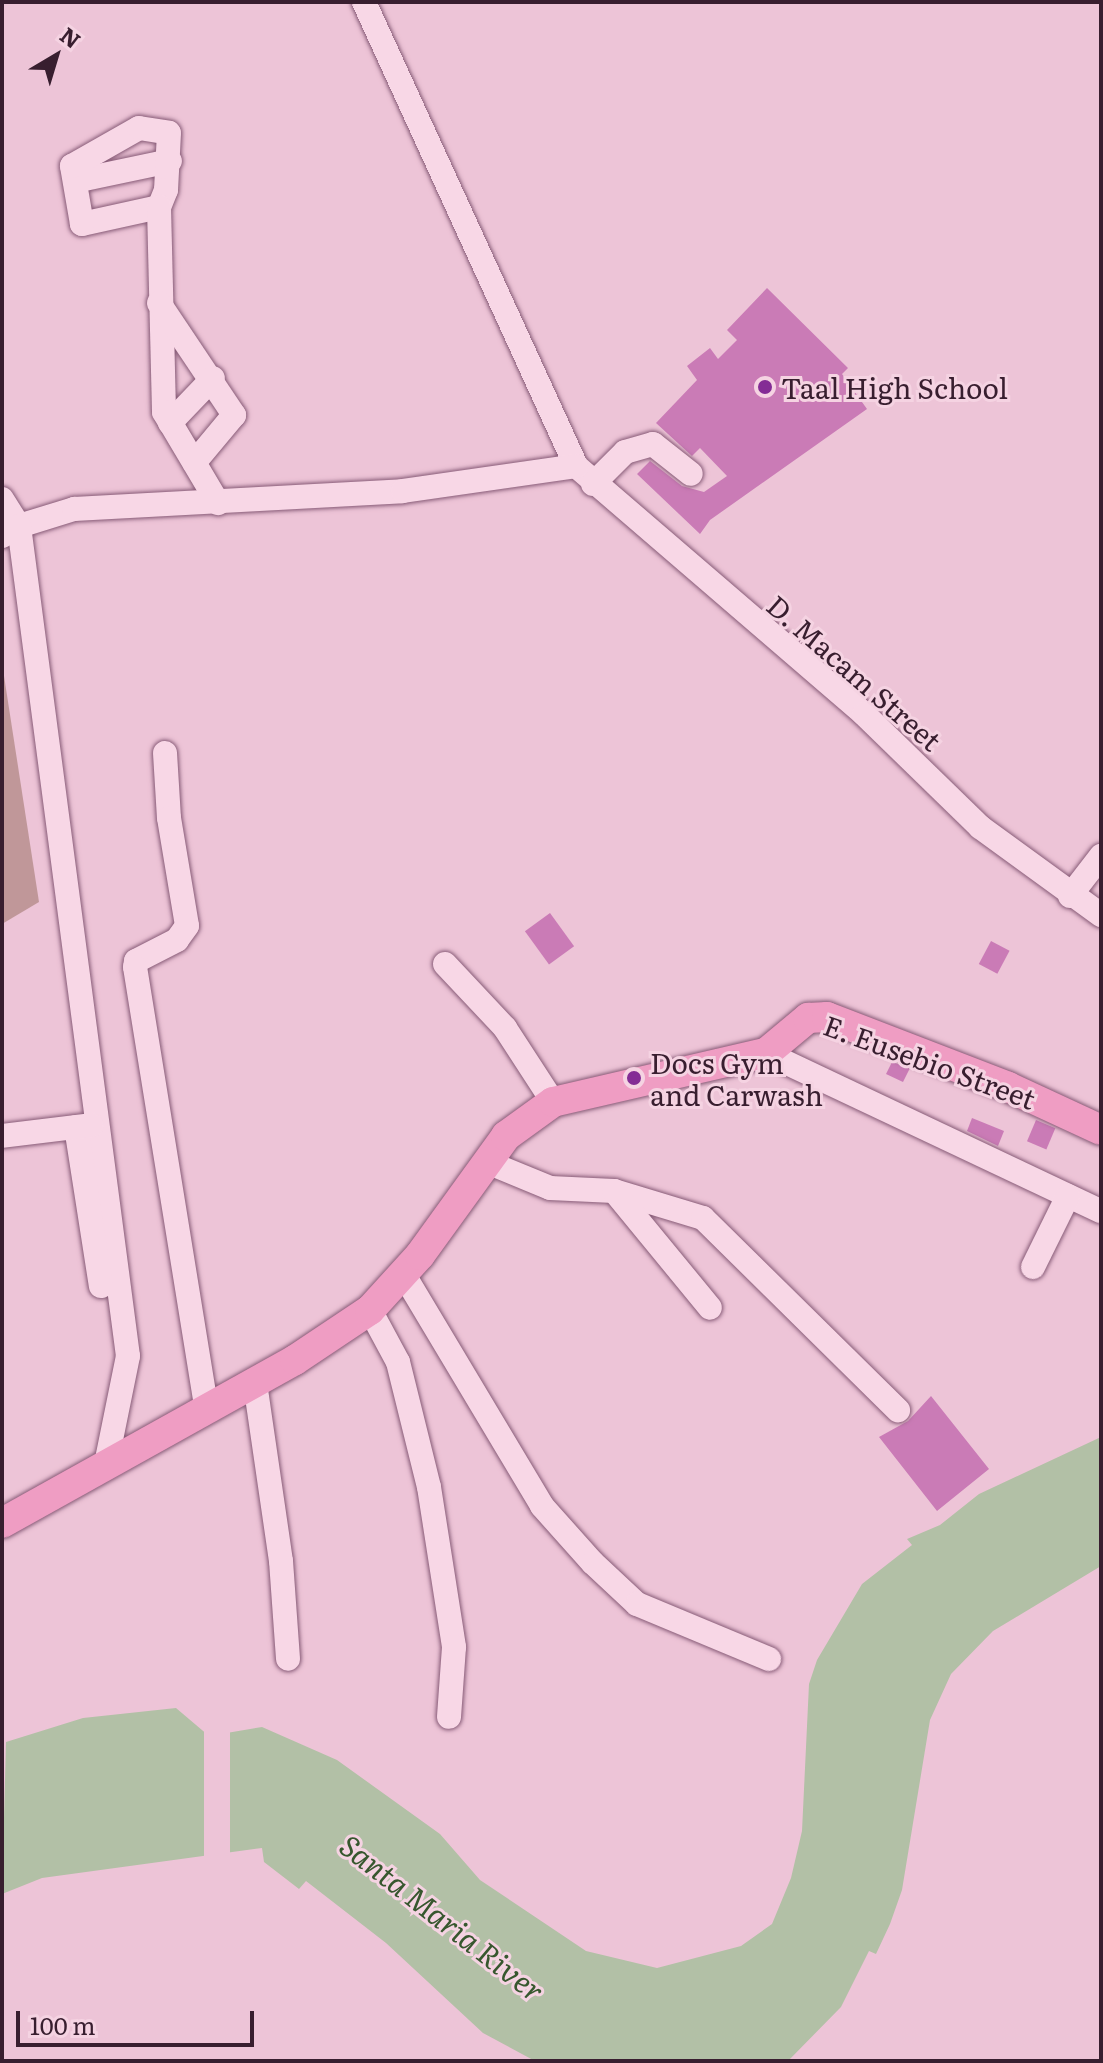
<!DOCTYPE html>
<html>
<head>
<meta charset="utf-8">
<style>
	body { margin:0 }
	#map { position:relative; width:1103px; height:2063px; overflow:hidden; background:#edc4d7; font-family:Literata,serif }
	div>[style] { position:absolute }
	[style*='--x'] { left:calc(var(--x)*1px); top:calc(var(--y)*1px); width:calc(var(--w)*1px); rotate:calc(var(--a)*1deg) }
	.cemetery>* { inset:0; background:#c09799 }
	.water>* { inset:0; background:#b2c0a6 }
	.pier>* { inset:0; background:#edc4d7; transform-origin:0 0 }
	.building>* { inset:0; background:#ca7bb6; transform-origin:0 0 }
	.roads { filter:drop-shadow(0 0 2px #875b77) drop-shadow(0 0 2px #875b77) }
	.minor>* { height:24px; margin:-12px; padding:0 12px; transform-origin:12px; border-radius:12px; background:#f8d7e6 }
	.major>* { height:30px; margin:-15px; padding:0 15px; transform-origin:15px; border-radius:15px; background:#ef9dc3 }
	.dots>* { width:22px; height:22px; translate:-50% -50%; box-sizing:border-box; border:4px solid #f5d3e2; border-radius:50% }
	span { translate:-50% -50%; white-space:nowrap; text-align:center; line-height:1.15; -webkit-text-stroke:6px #f5d3e2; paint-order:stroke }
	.poi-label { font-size:28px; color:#381e2f }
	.left { translate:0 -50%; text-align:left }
	.street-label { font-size:28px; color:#381e2f }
	.water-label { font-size:30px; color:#37572e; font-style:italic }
	.frame { position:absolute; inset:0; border:4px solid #381e2f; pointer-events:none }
	.north { position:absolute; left:16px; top:16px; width:80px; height:80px; -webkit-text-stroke:6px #f5d3e2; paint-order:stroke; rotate:38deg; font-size:22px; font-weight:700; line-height:32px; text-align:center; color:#381e2f }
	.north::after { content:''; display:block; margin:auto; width:28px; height:36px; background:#381e2f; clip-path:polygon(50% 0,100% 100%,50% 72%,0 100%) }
	.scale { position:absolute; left:16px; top:2011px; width:238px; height:36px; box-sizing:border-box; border:4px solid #381e2f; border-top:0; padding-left:10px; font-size:24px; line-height:28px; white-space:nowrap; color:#381e2f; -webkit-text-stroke:6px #f5d3e2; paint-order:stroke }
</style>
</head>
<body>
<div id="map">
	<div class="cemetery">
		<div style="clip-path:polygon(2px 663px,39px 902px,2px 924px)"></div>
	</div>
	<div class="water">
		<div style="clip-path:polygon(1101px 1437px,1101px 1566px,993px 1631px,951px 1674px,930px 1720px,902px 1890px,890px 1924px,876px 1954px,869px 1951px,841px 2007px,788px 2061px,535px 2061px,483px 2033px,386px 1943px,306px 1881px,299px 1889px,264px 1862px,262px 1848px,42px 1878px,2px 1894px,6px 1742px,83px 1718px,176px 1708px,209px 1736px,262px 1727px,337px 1760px,440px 1834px,480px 1880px,586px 1951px,657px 1968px,741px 1946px,772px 1924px,791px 1878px,802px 1831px,809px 1684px,817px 1660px,862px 1584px,912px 1545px,907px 1539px,940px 1525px,979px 1494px)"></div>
	</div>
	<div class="pier">
		<div style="left:204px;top:1728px;width:26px;height:129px"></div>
	</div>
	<div class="building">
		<div style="clip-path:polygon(767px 288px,848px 368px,842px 374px,867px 409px,710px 520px,700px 534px,637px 474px,650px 461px,682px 486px,704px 492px,727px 476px,700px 448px,692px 456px,656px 423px,697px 380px,687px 366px,710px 348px,718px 359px,737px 340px,727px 330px)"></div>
		<div style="left:550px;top:913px;width:41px;height:31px;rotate:54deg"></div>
		<div style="left:991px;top:941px;width:21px;height:26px;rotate:28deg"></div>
		<div style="clip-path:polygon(892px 1062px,910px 1068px,903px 1082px,886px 1074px)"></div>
		<div style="clip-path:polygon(972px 1118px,1004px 1131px,998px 1146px,967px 1131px)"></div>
		<div style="left:1036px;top:1120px;width:21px;height:23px;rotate:23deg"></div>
		<div style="clip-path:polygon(931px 1396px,989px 1469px,937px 1511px,879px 1437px,908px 1421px)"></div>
	</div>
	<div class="roads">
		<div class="minor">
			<div style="--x:364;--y:2;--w:510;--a:65.44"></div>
			<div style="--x:576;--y:466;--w:380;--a:40.7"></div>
			<div style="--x:864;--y:714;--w:162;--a:44.2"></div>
			<div style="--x:980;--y:827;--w:150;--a:36"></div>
			<div style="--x:75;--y:181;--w:97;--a:-11.9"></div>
			<div style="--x:159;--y:207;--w:79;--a:167.6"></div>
			<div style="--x:82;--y:224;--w:59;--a:-99.8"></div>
			<div style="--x:72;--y:166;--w:77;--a:-29.6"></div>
			<div style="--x:139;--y:128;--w:30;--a:9"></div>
			<div style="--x:169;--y:133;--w:57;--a:93"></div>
			<div style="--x:166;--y:190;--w:18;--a:112"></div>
			<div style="--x:159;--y:207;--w:205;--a:88.6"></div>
			<div style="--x:164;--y:412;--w:106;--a:59.3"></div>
			<div style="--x:159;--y:303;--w:135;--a:56.2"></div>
			<div style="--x:234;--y:415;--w:62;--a:129.8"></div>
			<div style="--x:170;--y:423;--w:62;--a:-46.3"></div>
			<div style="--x:593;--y:484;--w:45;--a:-45"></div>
			<div style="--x:625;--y:452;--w:29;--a:-16"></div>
			<div style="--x:653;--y:444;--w:48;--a:38.3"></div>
			<div style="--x:2;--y:499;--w:32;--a:58"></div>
			<div style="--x:19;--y:526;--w:58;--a:-17.2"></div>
			<div style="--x:74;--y:509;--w:329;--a:-3.1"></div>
			<div style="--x:403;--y:491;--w:175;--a:-8.2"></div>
			<div style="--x:2;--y:536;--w:20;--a:-30"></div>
			<div style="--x:19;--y:526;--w:837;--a:82.52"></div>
			<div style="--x:128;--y:1356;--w:110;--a:101.5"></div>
			<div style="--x:165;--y:753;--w:65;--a:86.5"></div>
			<div style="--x:169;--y:818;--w:109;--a:80.5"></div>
			<div style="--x:187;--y:926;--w:17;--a:126"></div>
			<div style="--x:177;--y:940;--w:46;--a:152.9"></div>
			<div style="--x:136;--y:961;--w:6;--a:99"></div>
			<div style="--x:135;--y:967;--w:450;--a:80.8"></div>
			<div style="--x:1070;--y:896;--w:51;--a:-52.2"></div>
			<div style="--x:445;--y:964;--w:88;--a:46.8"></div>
			<div style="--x:505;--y:1028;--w:88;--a:57"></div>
			<div style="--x:766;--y:1053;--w:370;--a:25.3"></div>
			<div style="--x:76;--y:1127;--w:161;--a:81.1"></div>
			<div style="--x:2;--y:1136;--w:90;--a:-7"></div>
			<div style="--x:487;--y:1162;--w:68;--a:22.4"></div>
			<div style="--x:550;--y:1188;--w:64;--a:2.7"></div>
			<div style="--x:614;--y:1191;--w:93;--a:16.9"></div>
			<div style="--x:703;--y:1218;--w:274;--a:44.6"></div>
			<div style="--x:614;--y:1191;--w:151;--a:50.6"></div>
			<div style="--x:1033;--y:1267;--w:79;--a:-63.8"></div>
			<div style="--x:404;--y:1275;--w:269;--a:59.1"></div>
			<div style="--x:542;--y:1506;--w:76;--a:48.2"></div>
			<div style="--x:593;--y:1563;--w:60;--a:43"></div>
			<div style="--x:637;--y:1604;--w:143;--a:22.6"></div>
			<div style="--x:370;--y:1310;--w:59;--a:61.7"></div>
			<div style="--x:398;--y:1362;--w:129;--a:76.1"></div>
			<div style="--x:429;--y:1487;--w:162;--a:81.1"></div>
			<div style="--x:454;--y:1647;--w:70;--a:94.1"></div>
			<div style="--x:255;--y:1383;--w:180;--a:81.7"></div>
			<div style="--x:281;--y:1561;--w:98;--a:85.9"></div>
		</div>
		<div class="major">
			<div style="--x:2;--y:1523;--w:335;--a:-29.1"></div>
			<div style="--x:295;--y:1360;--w:90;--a:-33.7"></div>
			<div style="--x:370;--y:1310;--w:74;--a:-47.7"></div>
			<div style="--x:420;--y:1255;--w:147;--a:-54.1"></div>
			<div style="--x:506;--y:1136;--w:58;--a:-35.9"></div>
			<div style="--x:553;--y:1102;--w:219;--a:-13"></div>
			<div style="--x:766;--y:1053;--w:55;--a:-39.8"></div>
			<div style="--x:808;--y:1018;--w:19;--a:-3"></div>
			<div style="--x:827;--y:1017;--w:194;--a:21.1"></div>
			<div style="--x:1008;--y:1087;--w:102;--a:24.8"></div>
		</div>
	</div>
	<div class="dots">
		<div style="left:765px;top:387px;background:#842c95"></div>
		<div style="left:634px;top:1078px;background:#842c95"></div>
	</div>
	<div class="poi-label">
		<span class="left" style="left:781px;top:387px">Taal High School</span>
		<span class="left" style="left:650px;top:1078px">Docs Gym<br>and Carwash</span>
	</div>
	<div class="street-label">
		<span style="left:855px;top:672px;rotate:41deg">D. Macam Street</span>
		<span style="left:930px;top:1061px;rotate:20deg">E. Eusebio Street</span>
	</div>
	<div class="water-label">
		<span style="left:443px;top:1917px;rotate:38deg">Santa Maria River</span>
	</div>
	<div class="frame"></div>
	<div class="north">N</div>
	<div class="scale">100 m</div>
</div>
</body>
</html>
